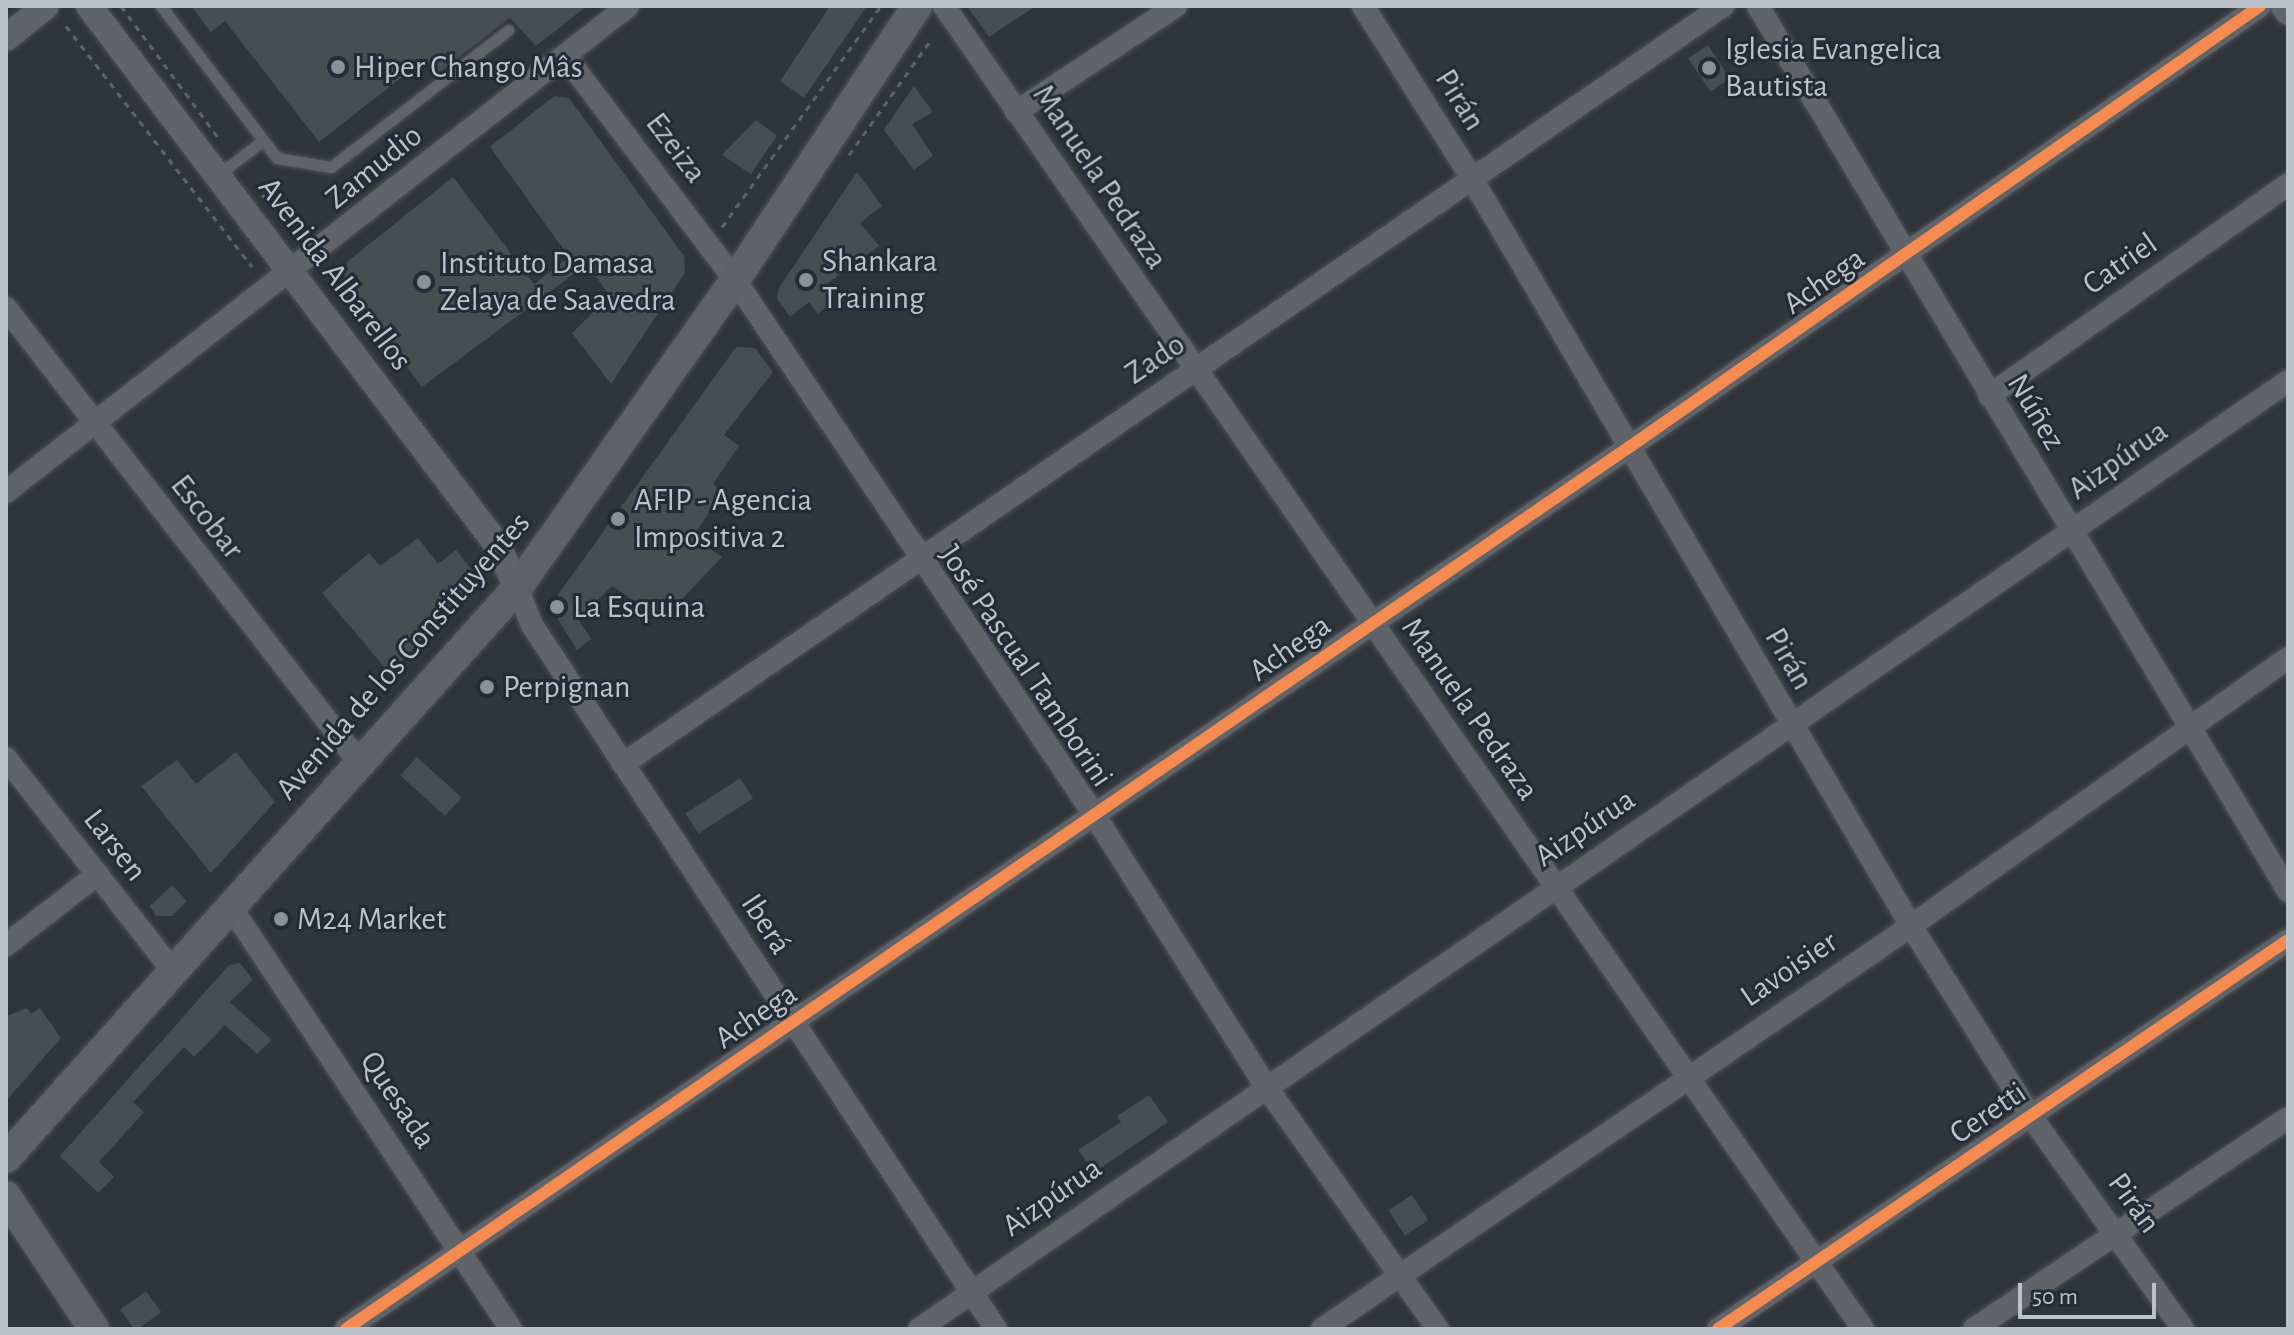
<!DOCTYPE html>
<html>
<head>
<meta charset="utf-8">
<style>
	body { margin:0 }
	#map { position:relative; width:2294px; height:1335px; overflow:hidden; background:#30353b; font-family:"Alegreya Sans",sans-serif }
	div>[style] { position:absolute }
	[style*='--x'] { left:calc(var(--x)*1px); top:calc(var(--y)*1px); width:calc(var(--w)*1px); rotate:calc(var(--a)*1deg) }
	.building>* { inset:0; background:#484d52; transform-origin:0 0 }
	.path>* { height:3px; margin-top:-1.5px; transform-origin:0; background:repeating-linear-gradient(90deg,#5e6368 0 6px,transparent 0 12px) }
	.roads { filter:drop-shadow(0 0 2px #4e5156) drop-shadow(0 0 2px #4e5156) }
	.service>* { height:11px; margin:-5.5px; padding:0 5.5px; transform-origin:5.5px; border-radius:5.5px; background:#606469 }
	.minor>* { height:22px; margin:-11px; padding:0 11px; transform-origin:11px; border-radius:11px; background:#606469 }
	.tertiary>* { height:26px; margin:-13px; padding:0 13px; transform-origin:13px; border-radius:13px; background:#606469 }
	.secondary>* { height:30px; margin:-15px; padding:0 15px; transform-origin:15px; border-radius:15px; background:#5e6268 }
	.cycleway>* { height:12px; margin:-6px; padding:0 6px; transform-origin:6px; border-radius:6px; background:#f68b52 }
	.dots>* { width:22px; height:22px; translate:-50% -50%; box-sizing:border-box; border:4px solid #232c36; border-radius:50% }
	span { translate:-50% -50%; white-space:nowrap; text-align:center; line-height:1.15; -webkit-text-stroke:6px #232c36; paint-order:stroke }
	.poi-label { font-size:32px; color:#bcc2ca }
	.left { translate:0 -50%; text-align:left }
	.street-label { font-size:32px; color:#bcc2ca }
	.frame { position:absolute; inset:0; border:8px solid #bcc2ca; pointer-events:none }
	.scale { position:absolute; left:2018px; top:1283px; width:138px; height:36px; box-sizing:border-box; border:4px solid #bcc2ca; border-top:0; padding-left:10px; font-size:24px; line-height:28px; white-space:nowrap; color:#bcc2ca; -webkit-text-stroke:6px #232c36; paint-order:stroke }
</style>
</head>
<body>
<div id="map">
	<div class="building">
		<div style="clip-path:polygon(191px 6px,587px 6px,536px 46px,510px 18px,437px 74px,425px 59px,319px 142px,225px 21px,211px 32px)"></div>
		<div style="clip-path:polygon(830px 6px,867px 6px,804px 98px,780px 81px)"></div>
		<div style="clip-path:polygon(967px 6px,1036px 6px,989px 37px)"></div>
		<div style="left:1708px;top:45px;width:40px;height:24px;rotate:56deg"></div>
		<div style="clip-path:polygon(914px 86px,933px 112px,912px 124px,933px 156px,914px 170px,884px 130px)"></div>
		<div style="clip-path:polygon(554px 96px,569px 98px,684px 256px,685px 273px,611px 384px,572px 333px,610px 296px,587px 264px,422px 387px,344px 281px,347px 262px,453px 177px,534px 284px,569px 257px,490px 147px)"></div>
		<div style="clip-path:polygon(756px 120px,777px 136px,751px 174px,722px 155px)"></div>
		<div style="clip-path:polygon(857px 172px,882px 206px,860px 223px,879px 246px,824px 286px,834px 301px,818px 314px,809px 302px,790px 317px,777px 299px,779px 288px)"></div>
		<div style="clip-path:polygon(736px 347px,755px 348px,773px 372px,724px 435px,739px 446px,713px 484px,724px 492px,693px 536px,722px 557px,662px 620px,612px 586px,578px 619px,591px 639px,577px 650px,550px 606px)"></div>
		<div style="clip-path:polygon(418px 538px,438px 564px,456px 550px,472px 570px,471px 585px,390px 674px,322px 593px,369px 553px,380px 566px)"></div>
		<div style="clip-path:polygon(236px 752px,275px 802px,211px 873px,141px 786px,177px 760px,196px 784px)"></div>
		<div style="left:417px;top:757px;width:60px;height:25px;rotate:42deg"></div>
		<div style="left:740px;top:778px;width:24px;height:65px;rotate:57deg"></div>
		<div style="clip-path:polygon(172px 885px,187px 901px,172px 916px,156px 916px,150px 906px)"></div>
		<div style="clip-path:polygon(240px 963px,253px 980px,230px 1002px,272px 1040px,257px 1054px,225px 1025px,194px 1057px,184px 1047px,133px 1102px,144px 1112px,99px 1162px,114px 1177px,98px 1193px,60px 1156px,229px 965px)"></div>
		<div style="clip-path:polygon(27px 1008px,31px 1014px,40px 1008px,61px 1038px,6px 1101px,6px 1016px)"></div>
		<div style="clip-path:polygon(1149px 1095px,1168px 1122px,1095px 1172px,1078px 1150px,1121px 1122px,1117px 1116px)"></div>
		<div style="left:1412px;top:1195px;width:30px;height:28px;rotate:57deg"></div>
		<div style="left:146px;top:1291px;width:26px;height:32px;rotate:54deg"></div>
	</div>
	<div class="path">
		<div style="--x:121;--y:6;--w:168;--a:53.5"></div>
		<div style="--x:66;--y:26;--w:304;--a:52.3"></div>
		<div style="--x:849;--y:155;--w:143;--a:-54.6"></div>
		<div style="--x:255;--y:185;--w:66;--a:52.4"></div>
		<div style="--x:722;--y:227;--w:272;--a:-54.3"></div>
	</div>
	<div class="roads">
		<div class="service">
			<div style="--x:161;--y:6;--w:191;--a:52.7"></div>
			<div style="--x:277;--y:158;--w:55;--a:9.5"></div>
			<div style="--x:331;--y:167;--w:224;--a:-37.7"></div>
			<div style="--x:217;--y:176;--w:58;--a:-38"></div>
		</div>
		<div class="minor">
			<div style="--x:944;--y:6;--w:1611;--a:55.21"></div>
			<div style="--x:1363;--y:6;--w:202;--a:57.7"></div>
			<div style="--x:1471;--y:177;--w:869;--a:59.57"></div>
			<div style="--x:1911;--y:926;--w:223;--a:57.8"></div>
			<div style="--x:2030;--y:1115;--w:263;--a:54.4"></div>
			<div style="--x:1758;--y:6;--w:1032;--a:59.08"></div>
			<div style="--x:565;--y:56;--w:281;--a:52.8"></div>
			<div style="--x:735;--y:280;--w:646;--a:56.11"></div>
			<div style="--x:1095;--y:816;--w:318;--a:57.7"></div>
			<div style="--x:1265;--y:1085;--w:299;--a:54.7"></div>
			<div style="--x:1016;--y:112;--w:192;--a:-33.5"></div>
			<div style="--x:6;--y:308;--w:576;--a:52.12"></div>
			<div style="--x:1989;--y:396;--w:367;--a:-35.3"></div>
			<div style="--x:6;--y:492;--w:789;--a:-38"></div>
			<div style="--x:517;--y:588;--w:40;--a:68"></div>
			<div style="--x:532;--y:625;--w:843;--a:56.61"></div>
			<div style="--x:6;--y:758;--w:271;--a:51.9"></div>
			<div style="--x:623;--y:764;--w:1336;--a:-34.57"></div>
			<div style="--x:231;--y:907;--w:506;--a:56.44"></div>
			<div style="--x:6;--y:945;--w:116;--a:-37.7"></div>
			<div style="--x:346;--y:1329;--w:1556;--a:-34.5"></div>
			<div style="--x:1628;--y:448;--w:771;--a:-34.97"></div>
			<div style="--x:919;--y:1329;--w:1665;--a:-34.7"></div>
			<div style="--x:1322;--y:1329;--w:714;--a:-34.38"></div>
			<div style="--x:1911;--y:926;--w:463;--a:-35.4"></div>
			<div style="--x:1718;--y:1329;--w:690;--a:-34.31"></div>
			<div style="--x:1974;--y:1329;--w:378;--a:-33.9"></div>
		</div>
		<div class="tertiary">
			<div style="--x:89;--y:6;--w:677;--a:52.86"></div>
			<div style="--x:498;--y:546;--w:46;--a:65.7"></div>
			<div style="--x:2284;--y:6;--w:7;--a:56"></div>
			<div style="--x:6;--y:38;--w:51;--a:-38.7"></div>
		</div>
		<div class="secondary">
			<div style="--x:6;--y:1158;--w:766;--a:-48.12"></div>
			<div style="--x:517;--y:588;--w:377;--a:-54.7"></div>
			<div style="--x:735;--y:280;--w:329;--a:-56.4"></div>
			<div style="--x:6;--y:1196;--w:159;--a:56.5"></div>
		</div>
	</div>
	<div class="cycleway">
		<div style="--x:346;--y:1329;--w:1556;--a:-34.5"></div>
		<div style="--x:1628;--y:448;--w:771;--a:-34.97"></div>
		<div style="--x:1718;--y:1329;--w:690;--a:-34.31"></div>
	</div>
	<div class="dots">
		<div style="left:338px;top:67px;background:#8b9198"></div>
		<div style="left:1709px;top:68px;background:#8b9198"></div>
		<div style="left:806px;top:280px;background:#8b9198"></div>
		<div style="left:424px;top:282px;background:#8b9198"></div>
		<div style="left:618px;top:519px;background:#8b9198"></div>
		<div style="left:557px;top:607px;background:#8b9198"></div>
		<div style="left:487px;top:687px;background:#8b9198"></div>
		<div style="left:281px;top:919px;background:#8b9198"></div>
	</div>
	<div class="poi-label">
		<span class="left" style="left:1725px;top:68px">Iglesia Evangelica<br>Bautista</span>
		<span class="left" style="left:354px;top:67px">Hiper Chango Mâs</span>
		<span class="left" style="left:822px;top:280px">Shankara<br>Training</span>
		<span class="left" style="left:440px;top:282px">Instituto Damasa<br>Zelaya de Saavedra</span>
		<span class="left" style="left:634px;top:519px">AFIP - Agencia<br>Impositiva 2</span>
		<span class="left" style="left:573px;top:607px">La Esquina</span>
		<span class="left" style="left:503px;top:687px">Perpignan</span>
		<span class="left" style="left:297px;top:919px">M24 Market</span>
	</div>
	<div class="street-label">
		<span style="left:1460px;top:100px;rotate:58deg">Pirán</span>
		<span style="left:676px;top:148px;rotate:53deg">Ezeiza</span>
		<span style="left:374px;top:167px;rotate:-39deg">Zamudio</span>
		<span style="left:1100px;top:177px;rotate:56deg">Manuela Pedraza</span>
		<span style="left:2120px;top:264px;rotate:-35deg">Catriel</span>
		<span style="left:335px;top:274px;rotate:53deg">Avenida Albarellos</span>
		<span style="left:1824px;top:281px;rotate:-35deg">Achega</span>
		<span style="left:1155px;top:359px;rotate:-34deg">Zado</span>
		<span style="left:2036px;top:412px;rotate:59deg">Núñez</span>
		<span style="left:2118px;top:460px;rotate:-35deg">Aizpúrua</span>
		<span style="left:207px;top:517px;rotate:52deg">Escobar</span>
		<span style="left:1290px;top:648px;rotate:-35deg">Achega</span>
		<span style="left:403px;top:656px;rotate:-49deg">Avenida de los Constituyentes</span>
		<span style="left:1789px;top:659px;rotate:60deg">Pirán</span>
		<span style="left:1026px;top:666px;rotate:56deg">José Pascual Tamborini</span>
		<span style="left:1470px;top:709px;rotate:55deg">Manuela Pedraza</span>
		<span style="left:1585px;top:828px;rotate:-34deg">Aizpúrua</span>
		<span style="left:115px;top:845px;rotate:52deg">Larsen</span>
		<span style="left:766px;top:924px;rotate:57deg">Iberá</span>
		<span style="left:1789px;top:969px;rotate:-34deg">Lavoisier</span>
		<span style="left:756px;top:1016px;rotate:-34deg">Achega</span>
		<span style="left:398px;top:1100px;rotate:56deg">Quesada</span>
		<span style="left:1988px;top:1113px;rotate:-34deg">Ceretti</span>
		<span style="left:1052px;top:1197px;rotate:-35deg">Aizpúrua</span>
		<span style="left:2134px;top:1203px;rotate:54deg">Pirán</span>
	</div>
	<div class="frame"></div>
	<div class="scale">50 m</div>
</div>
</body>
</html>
